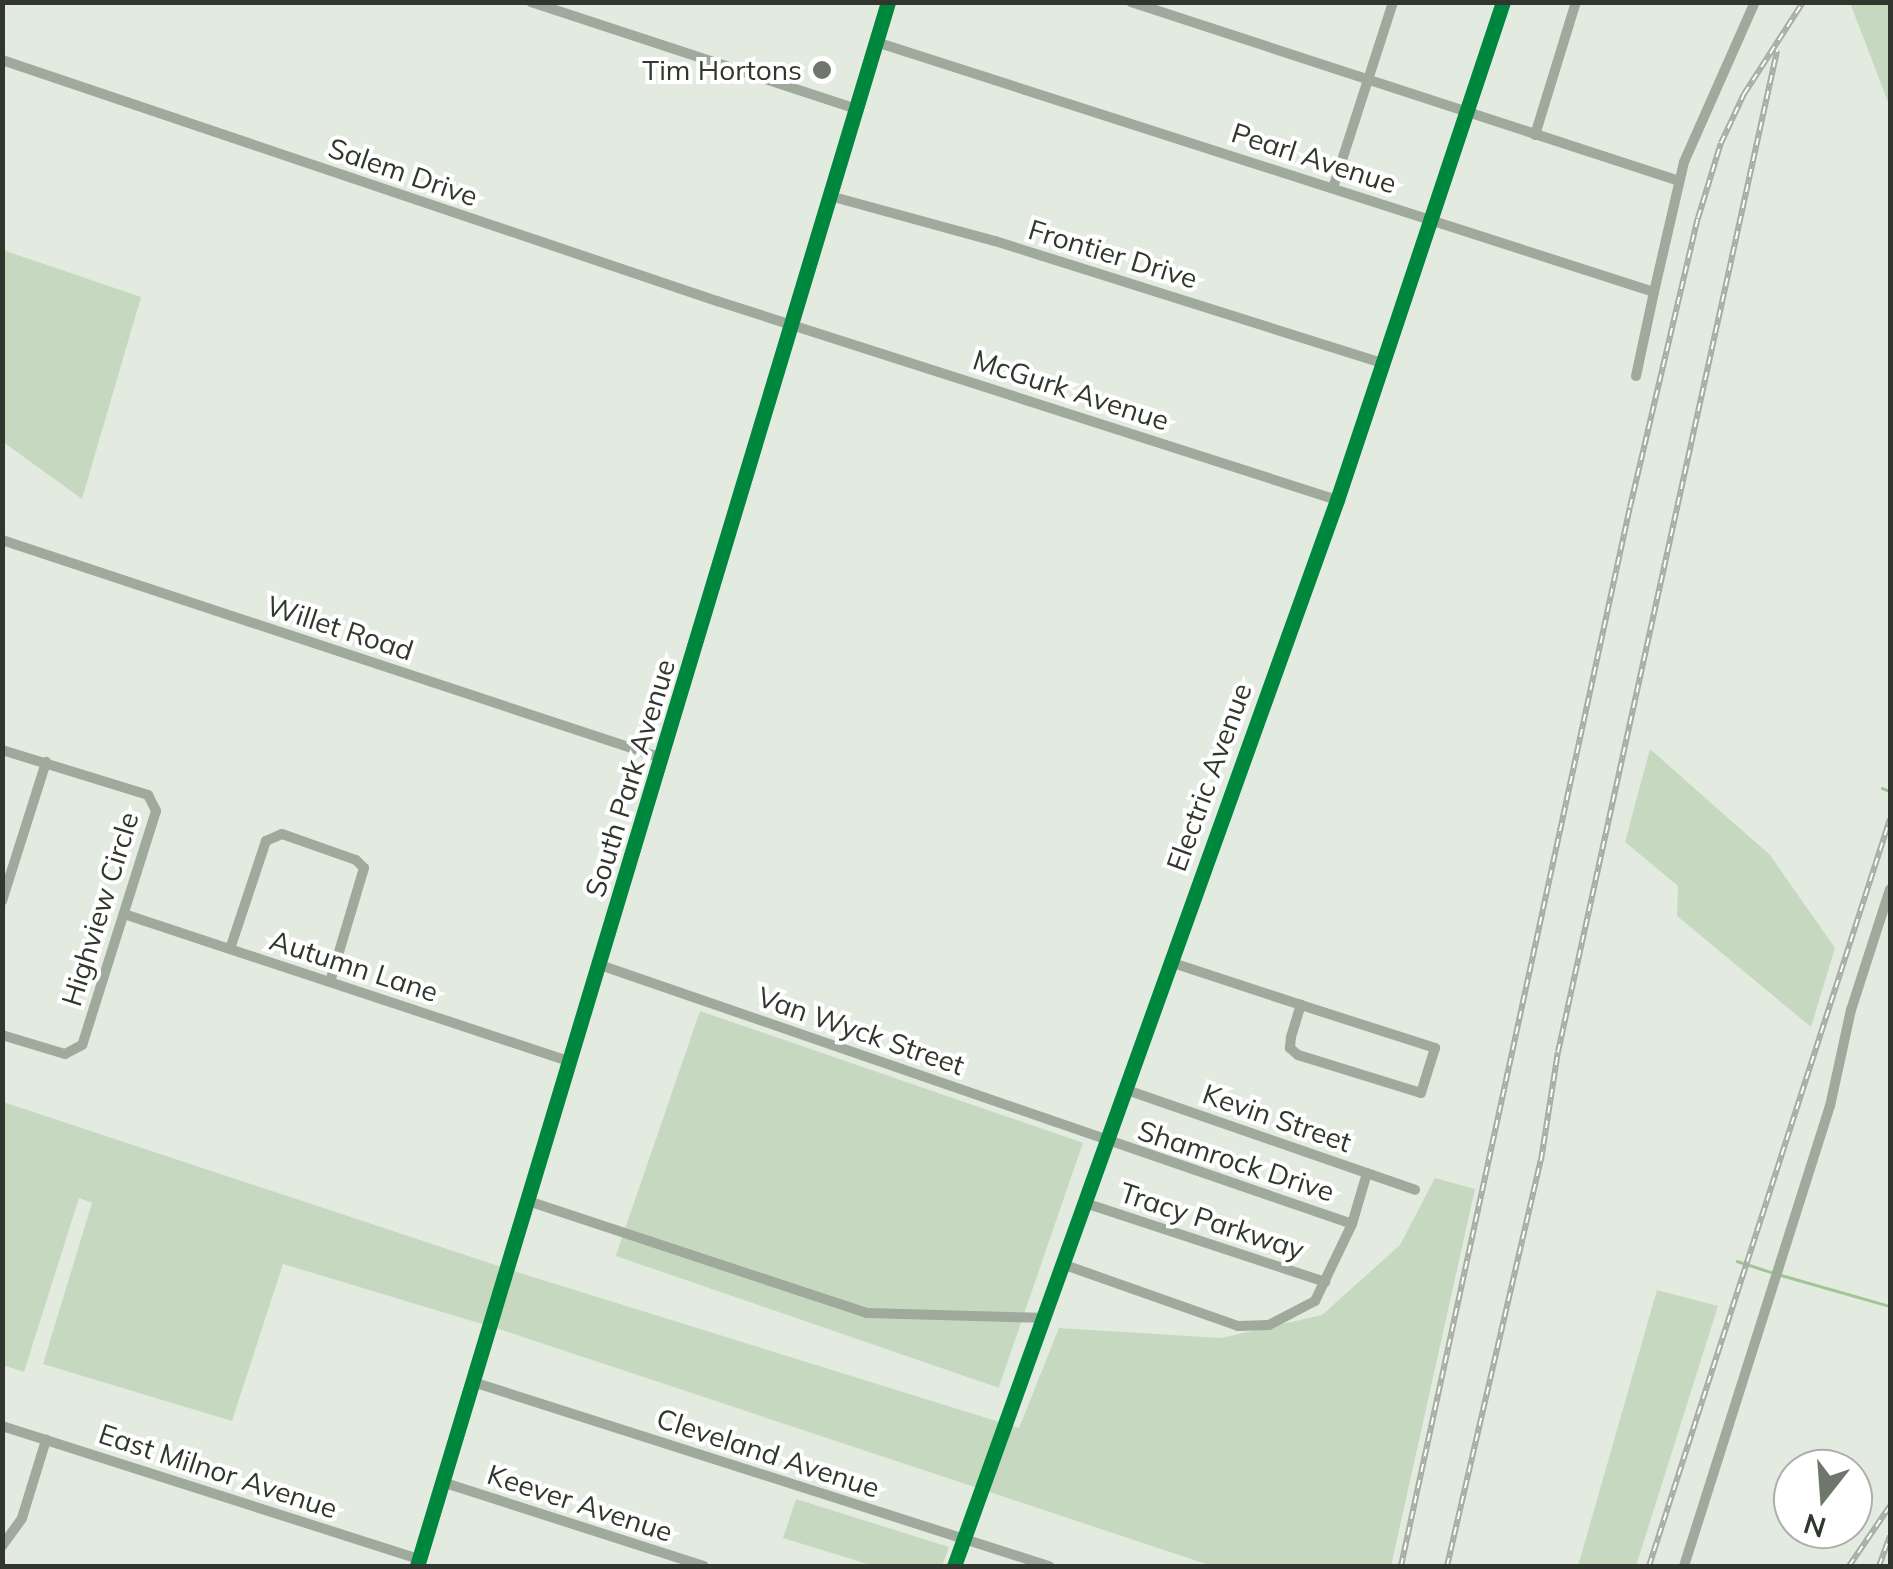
<!DOCTYPE html>
<html>
<head>
<meta charset="utf-8">
<style>
	body { margin:0 }
	#map { position:relative; width:1893px; height:1569px; overflow:hidden; background:#e3ebe0; font-family:Mulish,sans-serif }
	div>[style] { position:absolute }
	[style*='--x'] { left:calc(var(--x)*1px); top:calc(var(--y)*1px); width:calc(var(--w)*1px); rotate:calc(var(--a)*1deg) }
	.green>* { inset:0; background:#c6d9c0; transform-origin:0 0 }
	.stream>* { height:2.5px; margin:-1.25px; padding:0 1.25px; transform-origin:1.25px; border-radius:1.25px; background:#a3c596 }
	.street>* { height:10px; margin:-5px; padding:0 5px; transform-origin:5px; border-radius:5px; background:#a0aa9c }
	.primary>* { height:15px; margin:-7.5px; padding:0 7.5px; transform-origin:7.5px; border-radius:7.5px; background:#a2ac9e }
	.rail>* { height:6px; margin-top:-3px; transform-origin:0; background:repeating-linear-gradient(90deg,#fff 0 8px,#a6ada3 0 16px); box-sizing:border-box; border-block:2px solid #a6ada3 }
	.cycleway>* { height:15px; margin:-7.5px; padding:0 7.5px; transform-origin:7.5px; border-radius:7.5px; background:#00873e }
	.dots>* { width:28px; height:28px; translate:-50% -50%; box-sizing:border-box; border:5px solid #fff; border-radius:50% }
	span { translate:-50% -50%; white-space:nowrap; text-align:center; line-height:1.15; -webkit-text-stroke:8px #fff; paint-order:stroke }
	.poi-label { font-size:28px; color:#31372e }
	.right { translate:-100% -50%; text-align:right }
	.street-label { font-size:28px; color:#31372e }
	.frame { position:absolute; inset:0; border:5px solid #31372e; pointer-events:none }
	.north { position:absolute; left:1773px; top:1449px; width:100px; height:100px; box-sizing:border-box; background:#fff; border:2px solid #adafab; border-radius:50%; rotate:197deg; font-size:28px; font-weight:700; line-height:40px; text-align:center; color:#31372e }
	.north::after { content:''; display:block; margin:auto; width:35px; height:45px; background:#6f766c; clip-path:polygon(50% 0,100% 100%,50% 72%,0 100%) }
</style>
</head>
<body>
<div id="map">
	<div class="green">
		<div style="clip-path:polygon(1850px 3px,1890px 3px,1890px 107px)"></div>
		<div style="clip-path:polygon(3px 250px,141px 297px,82px 499px,3px 442px)"></div>
		<div style="clip-path:polygon(1650px 749px,1770px 855px,1835px 948px,1811px 1027px,1677px 916px,1678px 886px,1625px 842px)"></div>
		<div style="left:700px;top:1011px;width:405px;height:259px;rotate:19deg"></div>
		<div style="clip-path:polygon(3px 1102px,520px 1273px,1019px 1428px,1059px 1328px,1221px 1338px,1322px 1315px,1400px 1245px,1435px 1178px,1475px 1189px,1391px 1566px,1212px 1566px,502px 1330px,283px 1264px,232px 1421px,43px 1364px,92px 1203px,79px 1198px,24px 1372px,3px 1365px)"></div>
		<div style="clip-path:polygon(1657px 1290px,1718px 1306px,1636px 1566px,1578px 1566px)"></div>
		<div style="clip-path:polygon(796px 1499px,949px 1547px,942px 1566px,874px 1566px,783px 1538px)"></div>
	</div>
	<div class="stream">
		<div style="--x:1882;--y:788;--w:9;--a:21"></div>
		<div style="--x:1737;--y:1261;--w:38;--a:18"></div>
		<div style="--x:1781;--y:1275;--w:113;--a:15.9"></div>
	</div>
	<div class="street">
		<div style="--x:531;--y:2;--w:342;--a:18.2"></div>
		<div style="--x:1131;--y:2;--w:576;--a:18.09"></div>
		<div style="--x:876;--y:42;--w:817;--a:17.81"></div>
		<div style="--x:1654;--y:292;--w:86;--a:102.1"></div>
		<div style="--x:2;--y:60;--w:755;--a:18.63"></div>
		<div style="--x:717;--y:301;--w:651;--a:17.79"></div>
		<div style="--x:1535;--y:135;--w:139;--a:-72.9"></div>
		<div style="--x:1333;--y:188;--w:195;--a:-72.1"></div>
		<div style="--x:830;--y:196;--w:171;--a:15.3"></div>
		<div style="--x:995;--y:241;--w:405;--a:17.5"></div>
		<div style="--x:1654;--y:292;--w:133;--a:-77"></div>
		<div style="--x:1684;--y:162;--w:175;--a:-66.1"></div>
		<div style="--x:2;--y:540;--w:695;--a:18.28"></div>
		<div style="--x:2;--y:750;--w:153;--a:17.1"></div>
		<div style="--x:148;--y:795;--w:18;--a:63"></div>
		<div style="--x:156;--y:811;--w:245;--a:107.5"></div>
		<div style="--x:82;--y:1045;--w:19;--a:152"></div>
		<div style="--x:65;--y:1054;--w:66;--a:-163.2"></div>
		<div style="--x:2;--y:901;--w:146;--a:-72.4"></div>
		<div style="--x:124;--y:914;--w:471;--a:18.3"></div>
		<div style="--x:230;--y:949;--w:114;--a:-71.6"></div>
		<div style="--x:266;--y:841;--w:17;--a:-24"></div>
		<div style="--x:282;--y:834;--w:78;--a:19.4"></div>
		<div style="--x:356;--y:860;--w:11;--a:45"></div>
		<div style="--x:364;--y:868;--w:119;--a:106.6"></div>
		<div style="--x:1170;--y:962;--w:138;--a:18.2"></div>
		<div style="--x:600;--y:965;--w:795;--a:19"></div>
		<div style="--x:1301;--y:1005;--w:141;--a:17.8"></div>
		<div style="--x:1435;--y:1048;--w:47;--a:107.3"></div>
		<div style="--x:1421;--y:1093;--w:129;--a:-162.8"></div>
		<div style="--x:1298;--y:1055;--w:11;--a:-139"></div>
		<div style="--x:1290;--y:1048;--w:11;--a:-85"></div>
		<div style="--x:1291;--y:1037;--w:34;--a:-73"></div>
		<div style="--x:1124;--y:1089;--w:308;--a:19.1"></div>
		<div style="--x:528;--y:1201;--w:357;--a:18.3"></div>
		<div style="--x:867;--y:1313;--w:174;--a:1.6"></div>
		<div style="--x:1085;--y:1203;--w:253;--a:18.2"></div>
		<div style="--x:1062;--y:1264;--w:187;--a:19.4"></div>
		<div style="--x:1238;--y:1326;--w:31;--a:-2"></div>
		<div style="--x:1269;--y:1325;--w:52;--a:-27.6"></div>
		<div style="--x:1315;--y:1301;--w:85;--a:-64.3"></div>
		<div style="--x:1352;--y:1224;--w:53;--a:-73.6"></div>
		<div style="--x:473;--y:1382;--w:605;--a:17.72"></div>
		<div style="--x:2;--y:1426;--w:438;--a:17.7"></div>
		<div style="--x:442;--y:1482;--w:275;--a:17.8"></div>
		<div style="--x:2;--y:1546;--w:34;--a:-54"></div>
		<div style="--x:22;--y:1518;--w:82;--a:-72.9"></div>
		<div style="--x:954;--y:1566;--w:1133;--a:-70.24"></div>
		<div style="--x:1337;--y:500;--w:525;--a:-71.57"></div>
		<div style="--x:1684;--y:1566;--w:483;--a:-72.4"></div>
		<div style="--x:1830;--y:1106;--w:98;--a:-77.7"></div>
		<div style="--x:1851;--y:1010;--w:127;--a:-72.1"></div>
	</div>
	<div class="primary">
		<div style="--x:417;--y:1566;--w:1633;--a:-73.24"></div>
	</div>
	<div class="rail">
		<div style="--x:1401;--y:1566;--w:1083;--a:-77.8"></div>
		<div style="--x:1630;--y:507;--w:297;--a:-76.8"></div>
		<div style="--x:1698;--y:218;--w:78;--a:-73"></div>
		<div style="--x:1721;--y:143;--w:54;--a:-64.9"></div>
		<div style="--x:1744;--y:94;--w:109;--a:-57.3"></div>
		<div style="--x:1447;--y:1566;--w:417;--a:-77"></div>
		<div style="--x:1541;--y:1160;--w:109;--a:-81.1"></div>
		<div style="--x:1558;--y:1052;--w:1025;--a:-77.66"></div>
		<div style="--x:1649;--y:1566;--w:785;--a:-72.12"></div>
		<div style="--x:1849;--y:1566;--w:73;--a:-55.7"></div>
		<div style="--x:1879;--y:1566;--w:32;--a:-70"></div>
	</div>
	<div class="cycleway">
		<div style="--x:417;--y:1566;--w:1633;--a:-73.24"></div>
		<div style="--x:954;--y:1566;--w:1133;--a:-70.24"></div>
		<div style="--x:1337;--y:500;--w:525;--a:-71.57"></div>
	</div>
	<div class="dots">
		<div style="left:822px;top:70px;background:#6f766c"></div>
	</div>
	<div class="poi-label">
		<span class="right" style="left:802px;top:70px">Tim Hortons</span>
	</div>
	<div class="street-label">
		<span style="left:1314px;top:158px;rotate:18deg">Pearl Avenue</span>
		<span style="left:403px;top:172px;rotate:19deg">Salem Drive</span>
		<span style="left:1113px;top:254px;rotate:17deg">Frontier Drive</span>
		<span style="left:1071px;top:390px;rotate:18deg">McGurk Avenue</span>
		<span style="left:340px;top:628px;rotate:18deg">Willet Road</span>
		<span style="left:1209px;top:777px;rotate:-70deg">Electric Avenue</span>
		<span style="left:630px;top:778px;rotate:-73deg">South Park Avenue</span>
		<span style="left:100px;top:909px;rotate:-73deg">Highview Circle</span>
		<span style="left:354px;top:966px;rotate:18deg">Autumn Lane</span>
		<span style="left:861px;top:1031px;rotate:19deg">Van Wyck Street</span>
		<span style="left:1277px;top:1118px;rotate:19deg">Kevin Street</span>
		<span style="left:1236px;top:1161px;rotate:18deg">Shamrock Drive</span>
		<span style="left:1212px;top:1221px;rotate:18deg">Tracy Parkway</span>
		<span style="left:768px;top:1453px;rotate:18deg">Cleveland Avenue</span>
		<span style="left:218px;top:1471px;rotate:18deg">East Milnor Avenue</span>
		<span style="left:580px;top:1503px;rotate:18deg">Keever Avenue</span>
	</div>
	<div class="frame"></div>
	<div class="north">N</div>
</div>
</body>
</html>
